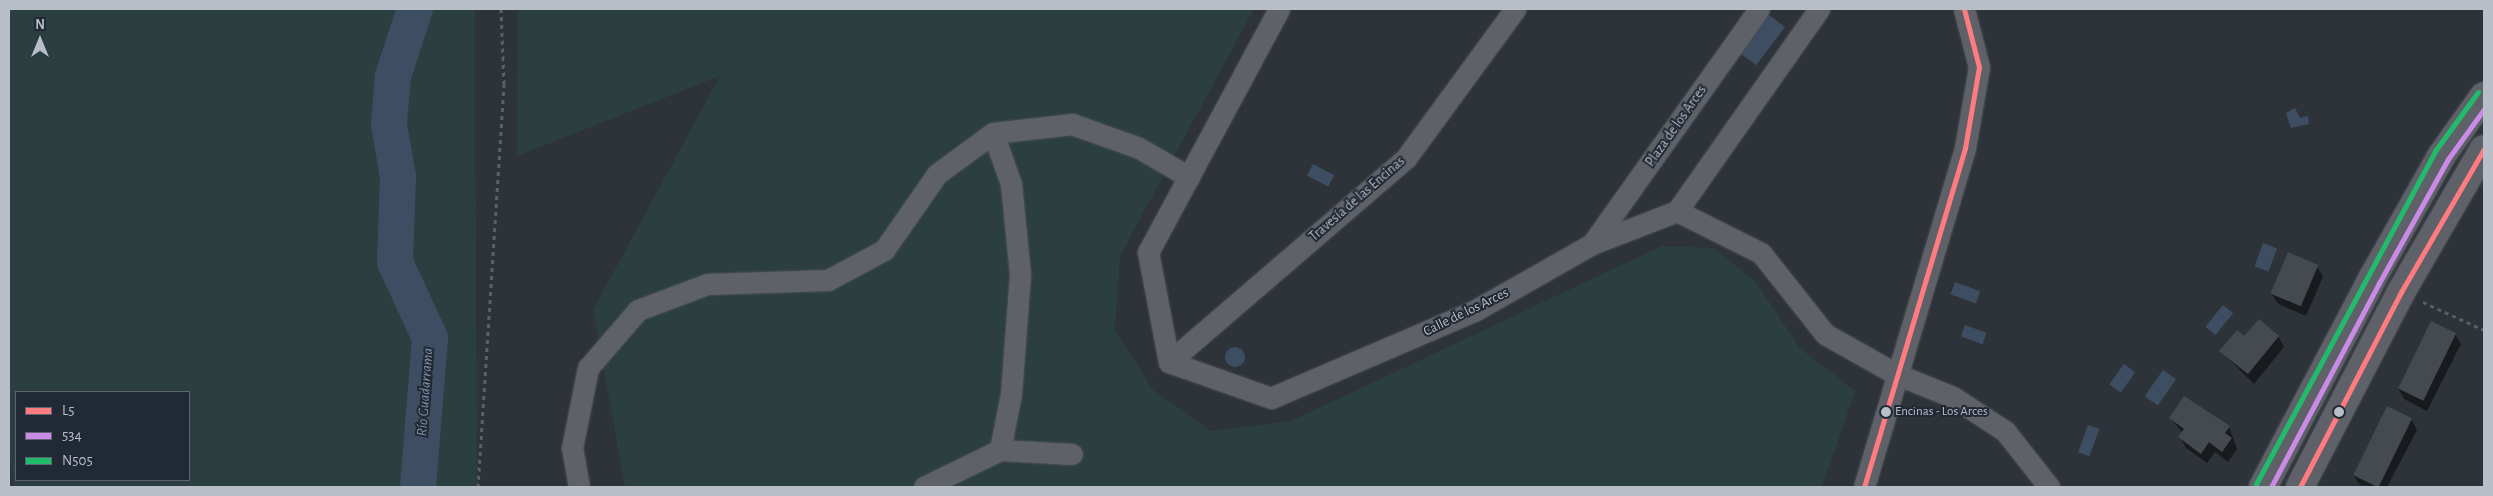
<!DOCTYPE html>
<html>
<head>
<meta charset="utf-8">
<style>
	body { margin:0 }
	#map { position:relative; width:2493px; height:496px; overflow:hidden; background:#2d3339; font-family:"Alegreya Sans",sans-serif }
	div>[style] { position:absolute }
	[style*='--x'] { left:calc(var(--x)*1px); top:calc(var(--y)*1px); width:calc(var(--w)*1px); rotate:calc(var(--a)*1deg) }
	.green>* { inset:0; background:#2b3e40 }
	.water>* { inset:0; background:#3e4e62; transform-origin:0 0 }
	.round { border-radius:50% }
	.shadow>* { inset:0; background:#0007 }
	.river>* { height:36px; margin:-18px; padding:0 18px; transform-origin:18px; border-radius:18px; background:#3e4e62 }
	.building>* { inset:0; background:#454a50; transform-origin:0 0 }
	.path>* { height:3px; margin-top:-1.5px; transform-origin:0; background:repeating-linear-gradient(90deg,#5b6065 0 4px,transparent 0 8px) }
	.roads { filter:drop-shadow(0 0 1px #4b4f54) drop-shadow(0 0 1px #4b4f54) }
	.minor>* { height:21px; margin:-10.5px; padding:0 10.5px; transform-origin:10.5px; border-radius:10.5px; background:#5e6168 }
	.tertiary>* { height:28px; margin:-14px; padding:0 14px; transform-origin:14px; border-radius:14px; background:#5e6168 }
	.bus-1>* { height:5px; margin:-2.5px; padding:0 2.5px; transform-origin:2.5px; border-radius:2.5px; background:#fe7b80 }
	.bus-2>* { height:5px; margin:-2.5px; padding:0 2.5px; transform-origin:2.5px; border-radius:2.5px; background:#ca8be6 }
	.bus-3>* { height:5px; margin:-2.5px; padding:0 2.5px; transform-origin:2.5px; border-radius:2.5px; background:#20bc6c }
	.dots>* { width:14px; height:14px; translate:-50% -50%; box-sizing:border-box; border:2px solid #212934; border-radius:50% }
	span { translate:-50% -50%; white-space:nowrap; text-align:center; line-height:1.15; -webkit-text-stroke:4px #212934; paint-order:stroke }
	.bus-label { font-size:13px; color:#b9bfc9 }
	.left { translate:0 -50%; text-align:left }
	.street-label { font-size:14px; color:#b9bfc9 }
	.water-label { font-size:15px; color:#7d91a9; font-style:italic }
	.frame { position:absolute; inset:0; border:10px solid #b9bfc9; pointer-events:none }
	.legend { position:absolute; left:15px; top:391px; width:175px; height:90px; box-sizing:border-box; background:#212934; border:1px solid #5e6570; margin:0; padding:6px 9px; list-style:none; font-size:15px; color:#b9bfc9 }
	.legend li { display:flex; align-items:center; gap:10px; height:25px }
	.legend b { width:25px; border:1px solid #5e6570 }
	.north { position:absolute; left:15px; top:15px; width:50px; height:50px; -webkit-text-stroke:4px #212934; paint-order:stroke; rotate:0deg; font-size:14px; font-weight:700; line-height:20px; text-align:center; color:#b9bfc9 }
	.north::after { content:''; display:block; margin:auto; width:18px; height:22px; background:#b9bfc9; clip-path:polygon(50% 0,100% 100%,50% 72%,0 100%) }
</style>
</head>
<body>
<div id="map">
	<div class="green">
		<div style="clip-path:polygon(evenodd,9px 9px,475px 9px,477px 487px,14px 487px,9px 449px,9px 9px,16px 392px,189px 392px,189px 480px,16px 480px,16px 392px)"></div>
		<div style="clip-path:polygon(518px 9px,1254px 9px,1120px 256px,1115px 330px,1153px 390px,1211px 431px,1291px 421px,1662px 246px,1714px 248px,1756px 282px,1800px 348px,1855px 391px,1822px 487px,625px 487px,593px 310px,720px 76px,517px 156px)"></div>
	</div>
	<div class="water">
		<div style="left:1769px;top:15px;width:20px;height:48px;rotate:37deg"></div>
		<div style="clip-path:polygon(2295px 108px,2300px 118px,2308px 116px,2309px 124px,2291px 128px,2286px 113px)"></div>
		<div style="left:1313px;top:164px;width:24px;height:13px;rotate:28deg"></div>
		<div style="left:2263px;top:243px;width:15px;height:25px;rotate:20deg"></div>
		<div style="left:1955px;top:282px;width:27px;height:13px;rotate:20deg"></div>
		<div style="left:2223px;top:305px;width:13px;height:28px;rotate:39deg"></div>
		<div style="left:1965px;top:325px;width:23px;height:12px;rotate:20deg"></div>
		<div class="round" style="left:1225px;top:347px;width:20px;height:20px"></div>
		<div style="left:2124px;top:364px;width:14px;height:25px;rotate:36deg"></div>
		<div style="left:2163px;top:370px;width:16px;height:32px;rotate:35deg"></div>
		<div style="left:2088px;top:425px;width:12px;height:29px;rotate:20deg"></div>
	</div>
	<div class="shadow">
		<div style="clip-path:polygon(2317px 266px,2323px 277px,2306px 316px,2278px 304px,2271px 293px)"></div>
		<div style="clip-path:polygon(2455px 334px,2461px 344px,2427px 411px,2404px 399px,2398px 388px)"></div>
		<div style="clip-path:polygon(2278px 336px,2284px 347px,2254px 384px,2221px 351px,2244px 338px)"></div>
		<div style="clip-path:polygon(2170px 418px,2229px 427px,2237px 449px,2228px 462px,2215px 452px,2207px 463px,2186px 448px,2180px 437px,2183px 433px)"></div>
		<div style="clip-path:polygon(2411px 419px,2417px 430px,2387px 487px,2360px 485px,2353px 475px)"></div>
	</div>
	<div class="river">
		<div style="--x:415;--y:9;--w:71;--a:108.2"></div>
		<div style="--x:393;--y:76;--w:48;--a:94.8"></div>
		<div style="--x:389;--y:124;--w:54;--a:80.4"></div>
		<div style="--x:398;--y:177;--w:85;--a:92"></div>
		<div style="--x:395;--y:262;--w:84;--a:65.3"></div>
		<div style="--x:430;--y:338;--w:149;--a:94.6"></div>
	</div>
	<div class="building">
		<div style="left:2288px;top:252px;width:33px;height:45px;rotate:23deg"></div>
		<div style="clip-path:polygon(2259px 319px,2279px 336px,2248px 374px,2219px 351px,2237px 330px,2244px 336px)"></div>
		<div style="left:2431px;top:321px;width:28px;height:75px;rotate:26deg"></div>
		<div style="clip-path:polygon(2184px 396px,2230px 426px,2225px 433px,2232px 438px,2222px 452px,2209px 442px,2201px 454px,2178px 437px,2184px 429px,2169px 418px)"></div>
		<div style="left:2387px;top:406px;width:28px;height:77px;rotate:26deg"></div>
	</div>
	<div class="path">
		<div style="--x:2423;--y:302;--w:67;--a:24.7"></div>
		<div style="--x:478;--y:487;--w:404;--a:-86.3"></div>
		<div style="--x:504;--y:84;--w:75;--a:-92.3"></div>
	</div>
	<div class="roads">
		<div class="minor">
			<div style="--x:1279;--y:9;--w:276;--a:118.3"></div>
			<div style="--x:1148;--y:252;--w:112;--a:79.2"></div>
			<div style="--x:1169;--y:362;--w:108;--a:19.4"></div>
			<div style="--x:1271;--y:398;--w:221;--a:-23.2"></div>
			<div style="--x:1474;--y:311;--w:136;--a:-29.6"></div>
			<div style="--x:1592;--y:244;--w:91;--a:-21.2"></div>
			<div style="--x:1677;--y:211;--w:94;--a:26.6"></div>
			<div style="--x:1761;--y:253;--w:103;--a:51.7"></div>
			<div style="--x:1825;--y:334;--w:81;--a:29.4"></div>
			<div style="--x:1896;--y:374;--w:61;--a:22"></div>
			<div style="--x:1953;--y:397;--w:62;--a:33.2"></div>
			<div style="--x:2005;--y:431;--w:71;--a:51.8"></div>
			<div style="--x:1677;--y:211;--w:247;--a:-54.9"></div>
			<div style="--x:1592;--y:244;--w:288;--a:-54.6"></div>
			<div style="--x:1169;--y:362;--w:313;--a:-40.7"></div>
			<div style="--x:1406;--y:158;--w:185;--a:-53.8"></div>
			<div style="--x:1000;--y:450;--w:72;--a:3.2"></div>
			<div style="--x:579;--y:487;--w:40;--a:-100"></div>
			<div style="--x:572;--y:448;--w:82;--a:-78.7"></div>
			<div style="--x:588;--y:368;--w:77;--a:-49.2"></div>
			<div style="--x:638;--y:310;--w:74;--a:-20.6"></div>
			<div style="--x:707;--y:284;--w:121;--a:-1.9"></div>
			<div style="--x:828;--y:280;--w:64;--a:-28.2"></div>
			<div style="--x:884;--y:250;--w:93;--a:-55.1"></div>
			<div style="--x:937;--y:174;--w:69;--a:-36.2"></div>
			<div style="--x:993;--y:133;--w:80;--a:-6.5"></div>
			<div style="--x:1072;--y:124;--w:71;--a:19.7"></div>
			<div style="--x:1139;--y:148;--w:58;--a:30.1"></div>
			<div style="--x:924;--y:487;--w:85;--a:-26"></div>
			<div style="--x:1000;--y:450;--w:57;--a:-78.9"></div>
			<div style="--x:1011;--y:394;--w:120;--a:-85.7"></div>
			<div style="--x:1020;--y:274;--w:90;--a:-95.7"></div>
			<div style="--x:1011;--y:184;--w:54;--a:-109.4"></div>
			<div style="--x:1864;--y:487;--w:354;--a:-73.4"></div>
			<div style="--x:1965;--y:148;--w:82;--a:-80.2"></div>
			<div style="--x:1979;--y:67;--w:60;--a:-104.5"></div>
		</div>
		<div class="tertiary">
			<div style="--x:2263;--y:487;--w:235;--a:-62.3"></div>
			<div style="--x:2372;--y:279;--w:142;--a:-60.6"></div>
			<div style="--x:2442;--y:155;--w:72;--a:-54.6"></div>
			<div style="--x:2300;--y:487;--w:220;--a:-62.6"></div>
			<div style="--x:2401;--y:292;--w:165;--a:-59.9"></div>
		</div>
	</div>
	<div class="bus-1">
		<div style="--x:1864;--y:487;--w:354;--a:-73.4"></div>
		<div style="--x:1965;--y:148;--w:82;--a:-80.2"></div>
		<div style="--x:1979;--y:67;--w:60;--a:-104.5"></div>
		<div style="--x:2300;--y:487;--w:220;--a:-62.6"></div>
		<div style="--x:2401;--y:292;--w:165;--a:-59.9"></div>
	</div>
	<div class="bus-2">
		<div style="--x:2271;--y:487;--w:231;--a:-62.1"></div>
		<div style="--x:2379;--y:283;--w:142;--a:-60.9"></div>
		<div style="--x:2448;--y:159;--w:62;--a:-54.2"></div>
	</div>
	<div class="bus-3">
		<div style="--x:2256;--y:484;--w:378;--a:-61.7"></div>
		<div style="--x:2435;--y:151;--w:73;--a:-53.9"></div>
	</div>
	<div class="dots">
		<div style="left:1886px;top:412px;background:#b9bfc9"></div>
		<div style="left:2339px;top:412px;background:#b9bfc9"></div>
	</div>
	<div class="bus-label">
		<span class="left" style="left:1895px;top:412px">Encinas - Los Arces</span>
	</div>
	<div class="street-label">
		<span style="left:1676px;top:126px;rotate:-55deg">Plaza de los Arces</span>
		<span style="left:1357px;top:199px;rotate:-41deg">Travesía de las Encinas</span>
		<span style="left:1466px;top:312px;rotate:-26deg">Calle de los Arces</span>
	</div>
	<div class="water-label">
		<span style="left:425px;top:392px;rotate:-86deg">Río Guadarrama</span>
	</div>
	<div class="frame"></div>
	<ul class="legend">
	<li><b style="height:6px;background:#fe7b80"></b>L5</li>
	<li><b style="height:6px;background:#ca8be6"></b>534</li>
	<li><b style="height:6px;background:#20bc6c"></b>N505</li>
	</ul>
	<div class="north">N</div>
</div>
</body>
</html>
